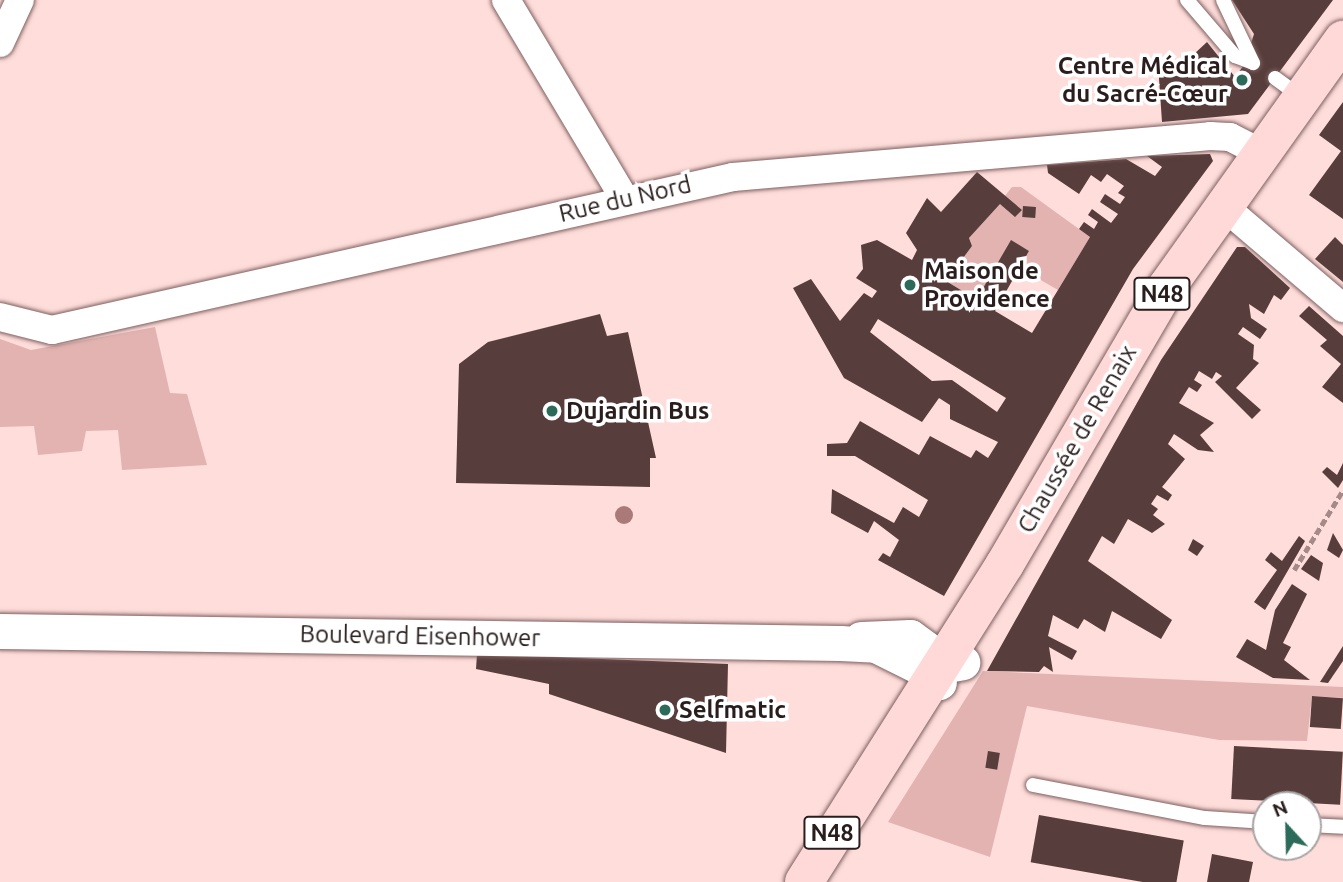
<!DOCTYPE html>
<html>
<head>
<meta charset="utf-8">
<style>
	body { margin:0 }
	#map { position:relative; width:1343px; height:882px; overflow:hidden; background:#ffdddb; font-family:Ubuntu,sans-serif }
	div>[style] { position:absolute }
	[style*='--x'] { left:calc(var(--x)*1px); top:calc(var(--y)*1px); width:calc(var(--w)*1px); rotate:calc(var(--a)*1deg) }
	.green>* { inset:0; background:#e2b3b1 }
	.building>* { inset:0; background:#573d3c; transform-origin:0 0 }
	.path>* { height:4.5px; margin-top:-2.25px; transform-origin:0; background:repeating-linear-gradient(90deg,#a48b8a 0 7px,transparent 0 10.5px) }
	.roads { filter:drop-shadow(0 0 2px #7d605f) drop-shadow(0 0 2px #7d605f) }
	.service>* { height:14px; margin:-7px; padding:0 7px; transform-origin:7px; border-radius:7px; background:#fff }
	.minor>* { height:28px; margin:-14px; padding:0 14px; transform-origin:14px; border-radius:14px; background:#fff }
	.tertiary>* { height:35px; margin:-17.5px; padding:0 17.5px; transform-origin:17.5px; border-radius:17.5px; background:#fff }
	.primary>* { height:38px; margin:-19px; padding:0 19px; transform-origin:19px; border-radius:19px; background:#fed9d7 }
	.trees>* { width:18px; height:18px; margin:-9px; border-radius:50%; background:#aa7a79 }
	.dots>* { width:19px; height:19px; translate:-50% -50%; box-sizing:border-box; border:4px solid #fff; border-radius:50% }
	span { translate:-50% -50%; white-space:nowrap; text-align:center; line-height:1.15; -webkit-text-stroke:7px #fff; paint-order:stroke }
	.shield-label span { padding:2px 5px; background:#fff; border:2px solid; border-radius:5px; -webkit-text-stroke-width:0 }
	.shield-label { font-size:23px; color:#291d1d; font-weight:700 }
	.poi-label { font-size:24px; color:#291d1d; font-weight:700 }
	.right { translate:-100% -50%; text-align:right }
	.left { translate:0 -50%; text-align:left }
	.street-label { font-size:24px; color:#291d1d }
	.north { position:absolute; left:1252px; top:791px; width:70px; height:70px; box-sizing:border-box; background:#fff; border:2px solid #a9a5a5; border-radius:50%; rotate:338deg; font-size:19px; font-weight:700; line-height:28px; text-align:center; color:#291d1d }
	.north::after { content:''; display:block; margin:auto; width:24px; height:32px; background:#2c6b59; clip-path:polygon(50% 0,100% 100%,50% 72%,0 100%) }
</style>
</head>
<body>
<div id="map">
	<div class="green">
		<div style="clip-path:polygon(1012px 187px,1021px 187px,1090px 237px,1058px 290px,1020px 268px,1029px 251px,1011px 241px,976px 300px,946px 281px,972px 246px,969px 238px,1000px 204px,1021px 210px,1004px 197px)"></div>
		<div style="clip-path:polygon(155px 327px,170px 393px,187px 394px,207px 465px,122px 470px,118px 430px,86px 431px,82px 451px,38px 455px,34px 426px,0 427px,0 339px,31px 350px)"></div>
		<div style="clip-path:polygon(983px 671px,1343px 687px,1343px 698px,1312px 696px,1307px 741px,1219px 740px,1027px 706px,990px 857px,888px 822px)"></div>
	</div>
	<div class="building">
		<div style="clip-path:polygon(1232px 0,1333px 0,1248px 114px,1162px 122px,1158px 64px,1198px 60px,1193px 55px,1207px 42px,1235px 77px,1244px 65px,1254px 34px)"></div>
		<div style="clip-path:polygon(1343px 102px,1343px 219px,1309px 195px,1341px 151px,1319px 135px)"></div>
		<div style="clip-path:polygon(evenodd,1210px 154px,1213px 161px,1133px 269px,944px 596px,878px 560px,883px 553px,890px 557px,899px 540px,874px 521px,868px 533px,831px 513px,832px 489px,894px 523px,903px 507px,919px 517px,928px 500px,855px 456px,827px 456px,827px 444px,847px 443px,860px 421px,919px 455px,930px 436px,971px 458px,976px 450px,988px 458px,998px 442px,950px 419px,950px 405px,939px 398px,922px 422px,844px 378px,793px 288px,811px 279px,840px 321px,864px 293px,872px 298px,877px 291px,856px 278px,863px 269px,861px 245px,877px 240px,912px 260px,917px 250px,906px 233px,927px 198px,941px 212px,977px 172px,1022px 210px,1015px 217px,1000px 204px,969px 238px,972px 246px,946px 281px,987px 306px,990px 302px,979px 295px,1011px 240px,1029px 251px,995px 311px,1032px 333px,1090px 237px,1079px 229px,1084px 222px,1094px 229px,1098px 222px,1088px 215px,1092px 209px,1111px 223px,1118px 214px,1100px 202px,1105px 194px,1120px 204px,1125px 197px,1118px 193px,1124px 186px,1107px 174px,1101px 182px,1091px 175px,1079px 194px,1048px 173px,1047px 165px,1126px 159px,1155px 176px,1162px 167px,1147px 156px,1210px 154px,878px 319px,1006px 398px,997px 412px,952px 380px,932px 381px,870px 332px,878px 319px)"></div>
		<div style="left:1023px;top:206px;width:13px;height:11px;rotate:4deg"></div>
		<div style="clip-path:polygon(1335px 237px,1343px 245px,1343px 282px,1315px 259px)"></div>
		<div style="clip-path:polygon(1237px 247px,1245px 247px,1290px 288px,1281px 300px,1274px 295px,1264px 314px,1249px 304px,1251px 318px,1267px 329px,1260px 339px,1243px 327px,1238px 334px,1254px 345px,1253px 359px,1259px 363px,1236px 388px,1261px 410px,1252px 419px,1215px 382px,1222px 376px,1216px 372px,1212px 379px,1199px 371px,1194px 380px,1202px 385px,1197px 392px,1189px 387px,1179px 403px,1214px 423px,1200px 435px,1214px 452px,1198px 450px,1174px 434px,1168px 444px,1185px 459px,1162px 487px,1172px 495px,1168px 501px,1157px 495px,1151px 504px,1158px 509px,1153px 515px,1165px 524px,1152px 533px,1128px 519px,1114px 544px,1102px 536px,1088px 561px,1172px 620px,1161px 639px,1112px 611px,1105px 632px,1084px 619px,1078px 629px,1053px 615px,1048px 636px,1077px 651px,1072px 660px,1049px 647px,1053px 672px,1044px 666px,1039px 672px,987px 671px,1161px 360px)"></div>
		<div style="clip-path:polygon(1309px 306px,1343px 336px,1343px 403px,1322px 387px,1341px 364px,1320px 346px,1327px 340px,1299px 316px)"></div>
		<div style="clip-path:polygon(600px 314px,607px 336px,628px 332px,656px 458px,650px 458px,650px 487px,456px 483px,459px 364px,488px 342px)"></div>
		<div style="clip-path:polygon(1343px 463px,1343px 480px,1338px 488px,1322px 472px,1327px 467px,1337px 475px)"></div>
		<div style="clip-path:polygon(1333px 533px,1343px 550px,1339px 558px,1327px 550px)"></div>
		<div style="clip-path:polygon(1299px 536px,1305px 541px,1265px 610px,1254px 602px,1277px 570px,1265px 560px,1271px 552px,1282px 561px)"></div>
		<div style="clip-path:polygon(1193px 539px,1204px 546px,1197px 556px,1188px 550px)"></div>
		<div style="clip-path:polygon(1311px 555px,1323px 563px,1319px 581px,1301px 569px)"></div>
		<div style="clip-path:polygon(1292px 584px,1307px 594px,1283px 643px,1291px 647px,1284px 660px,1310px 680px,1273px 678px,1236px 657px,1247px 639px,1266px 650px,1275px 610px)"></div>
		<div style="clip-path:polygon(1343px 646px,1343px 661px,1328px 683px,1320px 682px)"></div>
		<div style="clip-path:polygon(477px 654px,728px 664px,726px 753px,549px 694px,549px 684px,476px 669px)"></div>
		<div style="left:1312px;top:696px;width:31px;height:31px;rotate:4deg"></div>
		<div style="left:1234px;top:746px;width:109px;height:53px;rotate:3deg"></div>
		<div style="left:988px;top:751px;width:12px;height:17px;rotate:9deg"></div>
		<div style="left:1039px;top:815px;width:147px;height:48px;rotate:10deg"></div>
		<div style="clip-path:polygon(1212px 854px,1253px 862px,1249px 882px,1207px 882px)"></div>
	</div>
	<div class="path">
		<div style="--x:1294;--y:570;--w:94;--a:-58.5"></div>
	</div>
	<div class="roads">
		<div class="service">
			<div style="--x:1187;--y:0;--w:74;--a:49.4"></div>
			<div style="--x:1235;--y:56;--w:19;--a:21"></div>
			<div style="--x:1223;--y:0;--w:70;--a:64.5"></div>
			<div style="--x:1275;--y:78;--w:31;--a:36"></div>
			<div style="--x:1033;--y:785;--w:175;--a:10.9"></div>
			<div style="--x:1205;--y:818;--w:61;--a:3.8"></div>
			<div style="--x:1308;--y:825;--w:35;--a:3"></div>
		</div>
		<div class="minor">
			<div style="--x:506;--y:0;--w:233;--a:59.2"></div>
			<div style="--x:0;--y:43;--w:47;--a:-65.1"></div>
			<div style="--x:1222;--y:205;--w:159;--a:40.4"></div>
			<div style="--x:0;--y:317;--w:54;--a:14"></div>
			<div style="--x:52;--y:330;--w:698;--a:-12.66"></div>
			<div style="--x:733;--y:177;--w:479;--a:-4.9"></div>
			<div style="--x:1210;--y:136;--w:20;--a:3"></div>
			<div style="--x:1230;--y:137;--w:34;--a:27"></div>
		</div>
		<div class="tertiary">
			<div style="--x:0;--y:631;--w:840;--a:0.82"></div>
			<div style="--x:840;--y:643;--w:36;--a:3"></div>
			<div style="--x:876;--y:645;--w:54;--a:26.6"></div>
			<div style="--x:924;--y:669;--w:39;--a:-10"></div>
			<div style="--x:861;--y:639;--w:49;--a:-2.3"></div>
			<div style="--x:910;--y:637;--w:19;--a:36"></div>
			<div style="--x:925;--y:648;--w:37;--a:68"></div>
		</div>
		<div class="primary">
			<div style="--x:804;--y:882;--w:376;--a:-57.7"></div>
			<div style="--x:1005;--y:564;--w:320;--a:-59.7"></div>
			<div style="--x:1166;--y:288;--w:305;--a:-54.5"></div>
		</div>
	</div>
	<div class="trees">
		<div style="left:624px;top:515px"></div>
	</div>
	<div class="dots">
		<div style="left:1242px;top:80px;background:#2c6b59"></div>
		<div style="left:910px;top:285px;background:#2c6b59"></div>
		<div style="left:552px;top:411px;background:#2c6b59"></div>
		<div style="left:665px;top:710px;background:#2c6b59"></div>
	</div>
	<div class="shield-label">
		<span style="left:1162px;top:294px">N48</span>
		<span style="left:832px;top:833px">N48</span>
	</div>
	<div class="poi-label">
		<span class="right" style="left:1228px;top:80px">Centre Médical<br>du Sacré-Cœur</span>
		<span class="left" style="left:924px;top:285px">Maison de<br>Providence</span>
		<span class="left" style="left:566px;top:411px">Dujardin Bus</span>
		<span class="left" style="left:679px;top:710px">Selfmatic</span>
	</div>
	<div class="street-label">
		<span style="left:625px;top:199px;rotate:-13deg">Rue du Nord</span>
		<span style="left:1077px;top:439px;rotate:-60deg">Chaussée de Renaix</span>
		<span style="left:420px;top:636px;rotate:1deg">Boulevard Eisenhower</span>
	</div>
	<div class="north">N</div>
</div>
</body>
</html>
